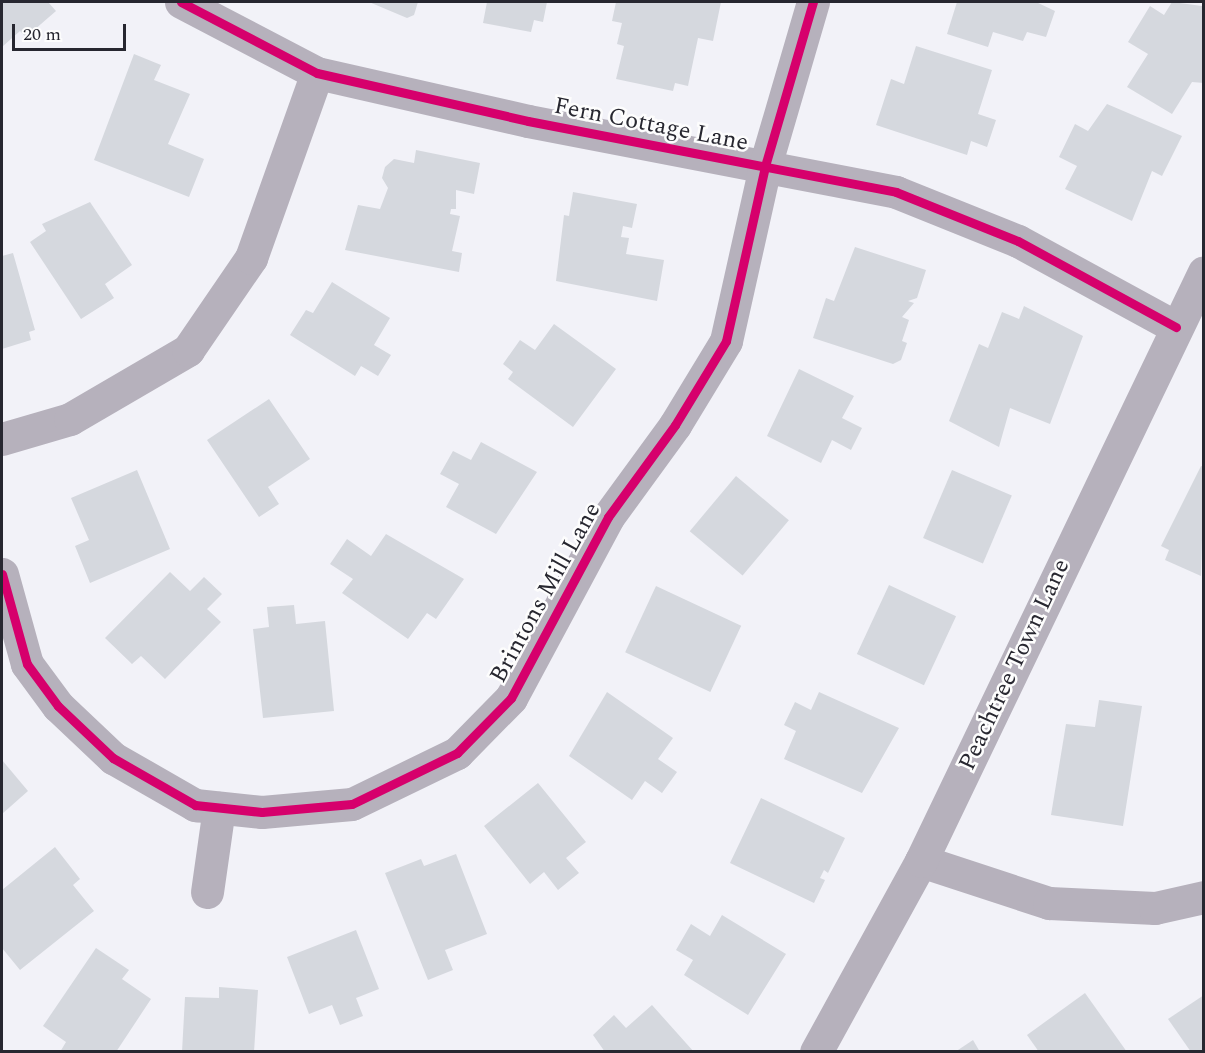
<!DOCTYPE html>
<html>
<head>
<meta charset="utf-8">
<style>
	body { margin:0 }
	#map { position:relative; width:1205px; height:1053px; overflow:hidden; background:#f2f2f8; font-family:Spectral,serif }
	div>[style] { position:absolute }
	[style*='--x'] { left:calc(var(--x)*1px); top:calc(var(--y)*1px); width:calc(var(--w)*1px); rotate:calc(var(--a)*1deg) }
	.building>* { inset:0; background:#d5d8de; transform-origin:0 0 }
	.street>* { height:33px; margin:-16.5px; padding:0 16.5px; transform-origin:16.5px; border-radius:16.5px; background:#b6b1bc }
	.cycleway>* { height:9px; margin:-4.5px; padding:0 4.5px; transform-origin:4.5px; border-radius:4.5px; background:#d6006c }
	span { translate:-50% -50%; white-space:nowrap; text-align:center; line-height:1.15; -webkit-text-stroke:5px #fdfdfd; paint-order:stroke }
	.street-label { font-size:24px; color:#272730 }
	.frame { position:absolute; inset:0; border:3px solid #272730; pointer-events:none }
	.scale { position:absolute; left:12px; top:24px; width:114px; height:27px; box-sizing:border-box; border:3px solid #272730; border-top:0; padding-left:8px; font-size:18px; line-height:21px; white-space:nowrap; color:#272730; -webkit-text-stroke:4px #fdfdfd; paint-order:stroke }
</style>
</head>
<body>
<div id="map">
	<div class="building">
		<div style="clip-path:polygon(2px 2px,48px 2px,56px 11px,26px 37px,20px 31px,2px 47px)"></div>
		<div style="clip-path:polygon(369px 2px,418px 2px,414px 15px,407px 18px)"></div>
		<div style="clip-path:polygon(487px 2px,547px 2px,543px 22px,534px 20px,531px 32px,483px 23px)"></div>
		<div style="clip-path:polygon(616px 2px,721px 2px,713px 41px,698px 38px,688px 86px,675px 83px,673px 91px,616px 79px,624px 46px,617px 44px,622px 23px,612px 21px)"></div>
		<div style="clip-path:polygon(957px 2px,1036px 2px,1055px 11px,1046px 37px,1027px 32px,1023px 41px,993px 32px,988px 47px,947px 34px)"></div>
		<div style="clip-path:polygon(1172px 2px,1202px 6px,1204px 83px,1192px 82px,1172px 114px,1127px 87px,1148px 54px,1128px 42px,1150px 6px,1164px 15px)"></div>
		<div style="clip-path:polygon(916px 46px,992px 70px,978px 114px,996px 120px,987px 147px,971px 141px,967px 155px,876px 125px,891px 79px,904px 84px)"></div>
		<div style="clip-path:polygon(134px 54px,161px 65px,154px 80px,190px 94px,168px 144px,204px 159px,189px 197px,94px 160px)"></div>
		<div style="clip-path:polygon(1107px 104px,1182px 136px,1162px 176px,1152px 171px,1132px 221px,1065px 189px,1077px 166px,1059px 157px,1075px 124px,1088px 131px)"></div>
		<div style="clip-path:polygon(416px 150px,480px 163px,474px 194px,456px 190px,456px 209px,451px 209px,450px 214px,460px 216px,452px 251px,462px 253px,459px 272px,345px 250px,358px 205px,380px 209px,388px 188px,382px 178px,385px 167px,394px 159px,414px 163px)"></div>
		<div style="clip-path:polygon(573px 192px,637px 204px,632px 228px,623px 226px,621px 237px,629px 238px,626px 254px,664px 260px,657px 301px,556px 281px,564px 215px,569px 216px)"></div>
		<div style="clip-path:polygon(90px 202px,132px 265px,105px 284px,114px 298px,81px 319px,30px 242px,46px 231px,42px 224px)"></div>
		<div style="clip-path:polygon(855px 247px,926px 270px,917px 298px,908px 301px,914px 303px,902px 317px,909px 320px,902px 341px,907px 343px,901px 360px,893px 364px,813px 338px,826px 298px,834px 301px)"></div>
		<div style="clip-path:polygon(13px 253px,35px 330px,29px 332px,31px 340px,2px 349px,2px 256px)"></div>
		<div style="clip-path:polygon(332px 282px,390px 318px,374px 345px,391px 355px,378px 376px,361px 366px,355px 376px,290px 335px,306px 310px,313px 313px)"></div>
		<div style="clip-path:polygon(1024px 306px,1083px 336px,1050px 424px,1010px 408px,999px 447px,949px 421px,979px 344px,988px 348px,1002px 312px,1019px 319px)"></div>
		<div style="clip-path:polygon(554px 324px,616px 369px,573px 427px,508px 379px,513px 372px,503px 364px,520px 340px,535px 350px)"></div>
		<div style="clip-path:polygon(799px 369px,854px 396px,842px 418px,862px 428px,851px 450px,832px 440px,821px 463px,767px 436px)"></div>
		<div style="clip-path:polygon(269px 399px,310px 459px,268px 487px,279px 504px,259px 517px,207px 440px)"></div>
		<div style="clip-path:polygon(481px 442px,537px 472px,496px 534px,446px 507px,459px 484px,440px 474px,453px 451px,471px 460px)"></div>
		<div style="clip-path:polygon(1201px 466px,1204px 467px,1201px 576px,1165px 560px,1169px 550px,1161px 546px)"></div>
		<div style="clip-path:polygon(137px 470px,170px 549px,90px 583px,75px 546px,89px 540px,71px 498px)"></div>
		<div style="left:952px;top:470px;width:65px;height:74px;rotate:23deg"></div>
		<div style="left:736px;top:476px;width:69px;height:72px;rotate:40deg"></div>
		<div style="clip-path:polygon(386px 534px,464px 579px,436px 619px,427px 613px,408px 639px,342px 593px,353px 579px,330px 564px,347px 539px,371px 556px)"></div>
		<div style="clip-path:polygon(170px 572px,190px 591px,204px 577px,222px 594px,207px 609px,221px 622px,165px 679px,141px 656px,132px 664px,105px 638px)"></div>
		<div style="left:889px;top:585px;width:74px;height:76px;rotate:25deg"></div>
		<div style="left:656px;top:586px;width:94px;height:73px;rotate:25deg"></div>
		<div style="clip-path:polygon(294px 605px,296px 624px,325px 621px,334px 711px,263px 718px,253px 629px,269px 627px,267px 607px)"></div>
		<div style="clip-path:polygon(607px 692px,673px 738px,658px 759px,677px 772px,662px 793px,645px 781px,632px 800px,569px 756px)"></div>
		<div style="clip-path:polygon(819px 692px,899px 728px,862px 793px,784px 759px,796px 731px,784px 725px,795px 702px,811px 710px)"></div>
		<div style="clip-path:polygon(1099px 700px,1142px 706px,1123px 826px,1051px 815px,1066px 724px,1095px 727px)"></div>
		<div style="clip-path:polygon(2px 760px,28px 791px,2px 814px)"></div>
		<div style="clip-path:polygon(538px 783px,586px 842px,566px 858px,579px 873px,558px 890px,544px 872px,530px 884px,484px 826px)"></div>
		<div style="clip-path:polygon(761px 798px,845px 838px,828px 873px,824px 870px,820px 878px,825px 880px,814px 903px,730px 863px)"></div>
		<div style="clip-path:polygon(55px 847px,80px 879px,73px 885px,94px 911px,20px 970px,2px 948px,2px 890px)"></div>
		<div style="clip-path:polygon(456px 854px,487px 934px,445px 950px,453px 970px,428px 980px,385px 873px,421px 859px,424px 866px)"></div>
		<div style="clip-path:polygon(722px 915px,786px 954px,748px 1015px,684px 975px,693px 960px,676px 950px,691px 924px,710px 936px)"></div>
		<div style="clip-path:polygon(356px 930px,379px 989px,356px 998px,363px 1016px,340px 1025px,332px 1005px,309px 1014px,287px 957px)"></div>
		<div style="clip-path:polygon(96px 948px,129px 970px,122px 979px,151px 999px,116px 1052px,60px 1052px,66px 1042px,43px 1026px)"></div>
		<div style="clip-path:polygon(219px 987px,258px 990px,254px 1052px,182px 1052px,185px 997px,219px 998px)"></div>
		<div style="clip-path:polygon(1085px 993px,1127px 1052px,1039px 1052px,1027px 1035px)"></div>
		<div style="clip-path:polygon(1204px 995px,1204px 1052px,1191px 1052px,1168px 1019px)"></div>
		<div style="clip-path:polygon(652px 1005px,694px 1052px,605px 1052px,593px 1035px,614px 1015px,626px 1028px)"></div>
		<div style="clip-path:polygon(973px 1040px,980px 1052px,955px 1052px)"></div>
	</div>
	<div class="street">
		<div style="--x:181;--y:2;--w:153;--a:27.6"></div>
		<div style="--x:317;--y:73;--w:216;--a:12.8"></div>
		<div style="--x:528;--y:121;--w:375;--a:10.9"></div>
		<div style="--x:896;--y:192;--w:131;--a:21.9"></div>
		<div style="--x:1018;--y:241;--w:180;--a:28.6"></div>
		<div style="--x:2;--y:439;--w:71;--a:-16.4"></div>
		<div style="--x:70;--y:419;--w:137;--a:-30.3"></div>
		<div style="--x:188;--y:350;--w:112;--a:-55.6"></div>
		<div style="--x:251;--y:258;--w:196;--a:-70.4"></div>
		<div style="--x:2;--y:574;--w:93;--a:74.5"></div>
		<div style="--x:27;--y:664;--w:52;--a:53.6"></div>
		<div style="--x:58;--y:706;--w:76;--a:43.4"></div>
		<div style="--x:113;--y:758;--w:95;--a:29.8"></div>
		<div style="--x:195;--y:805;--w:67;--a:6"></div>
		<div style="--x:262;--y:812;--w:90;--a:-5.1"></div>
		<div style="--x:352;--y:804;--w:117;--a:-25.9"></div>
		<div style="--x:457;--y:753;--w:77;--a:-45.5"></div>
		<div style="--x:511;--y:698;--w:205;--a:-61.8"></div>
		<div style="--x:608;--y:517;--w:114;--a:-53.9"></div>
		<div style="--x:675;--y:425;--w:98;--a:-58.7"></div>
		<div style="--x:726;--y:341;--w:179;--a:-77.4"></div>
		<div style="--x:765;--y:166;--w:171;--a:-73.7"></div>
		<div style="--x:921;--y:861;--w:135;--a:18.2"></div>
		<div style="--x:1049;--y:903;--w:106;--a:2.7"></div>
		<div style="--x:1155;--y:908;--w:50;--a:-12.7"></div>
		<div style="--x:207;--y:892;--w:85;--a:-81.9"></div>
		<div style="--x:816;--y:1052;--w:218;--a:-61.2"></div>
		<div style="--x:921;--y:861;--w:653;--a:-64.34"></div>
	</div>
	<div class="cycleway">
		<div style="--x:181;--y:2;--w:153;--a:27.6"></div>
		<div style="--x:317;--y:73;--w:216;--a:12.8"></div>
		<div style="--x:528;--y:121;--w:375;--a:10.9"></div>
		<div style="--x:896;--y:192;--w:131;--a:21.9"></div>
		<div style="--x:1018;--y:241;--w:180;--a:28.6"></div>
		<div style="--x:2;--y:574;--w:93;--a:74.5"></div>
		<div style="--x:27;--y:664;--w:52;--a:53.6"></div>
		<div style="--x:58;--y:706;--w:76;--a:43.4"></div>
		<div style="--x:113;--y:758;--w:95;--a:29.8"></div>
		<div style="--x:195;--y:805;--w:67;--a:6"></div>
		<div style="--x:262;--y:812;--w:90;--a:-5.1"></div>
		<div style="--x:352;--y:804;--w:117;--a:-25.9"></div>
		<div style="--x:457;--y:753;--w:77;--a:-45.5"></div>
		<div style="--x:511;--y:698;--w:205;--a:-61.8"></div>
		<div style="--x:608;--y:517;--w:114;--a:-53.9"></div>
		<div style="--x:675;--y:425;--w:98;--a:-58.7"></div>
		<div style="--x:726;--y:341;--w:179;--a:-77.4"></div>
		<div style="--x:765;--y:166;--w:171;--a:-73.7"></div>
	</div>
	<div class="street-label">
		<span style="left:651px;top:125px;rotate:11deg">Fern Cottage Lane</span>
		<span style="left:546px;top:593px;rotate:-61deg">Brintons Mill Lane</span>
		<span style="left:1015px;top:665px;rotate:-65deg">Peachtree Town Lane</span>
	</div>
	<div class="frame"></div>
	<div class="scale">20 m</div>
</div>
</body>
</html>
